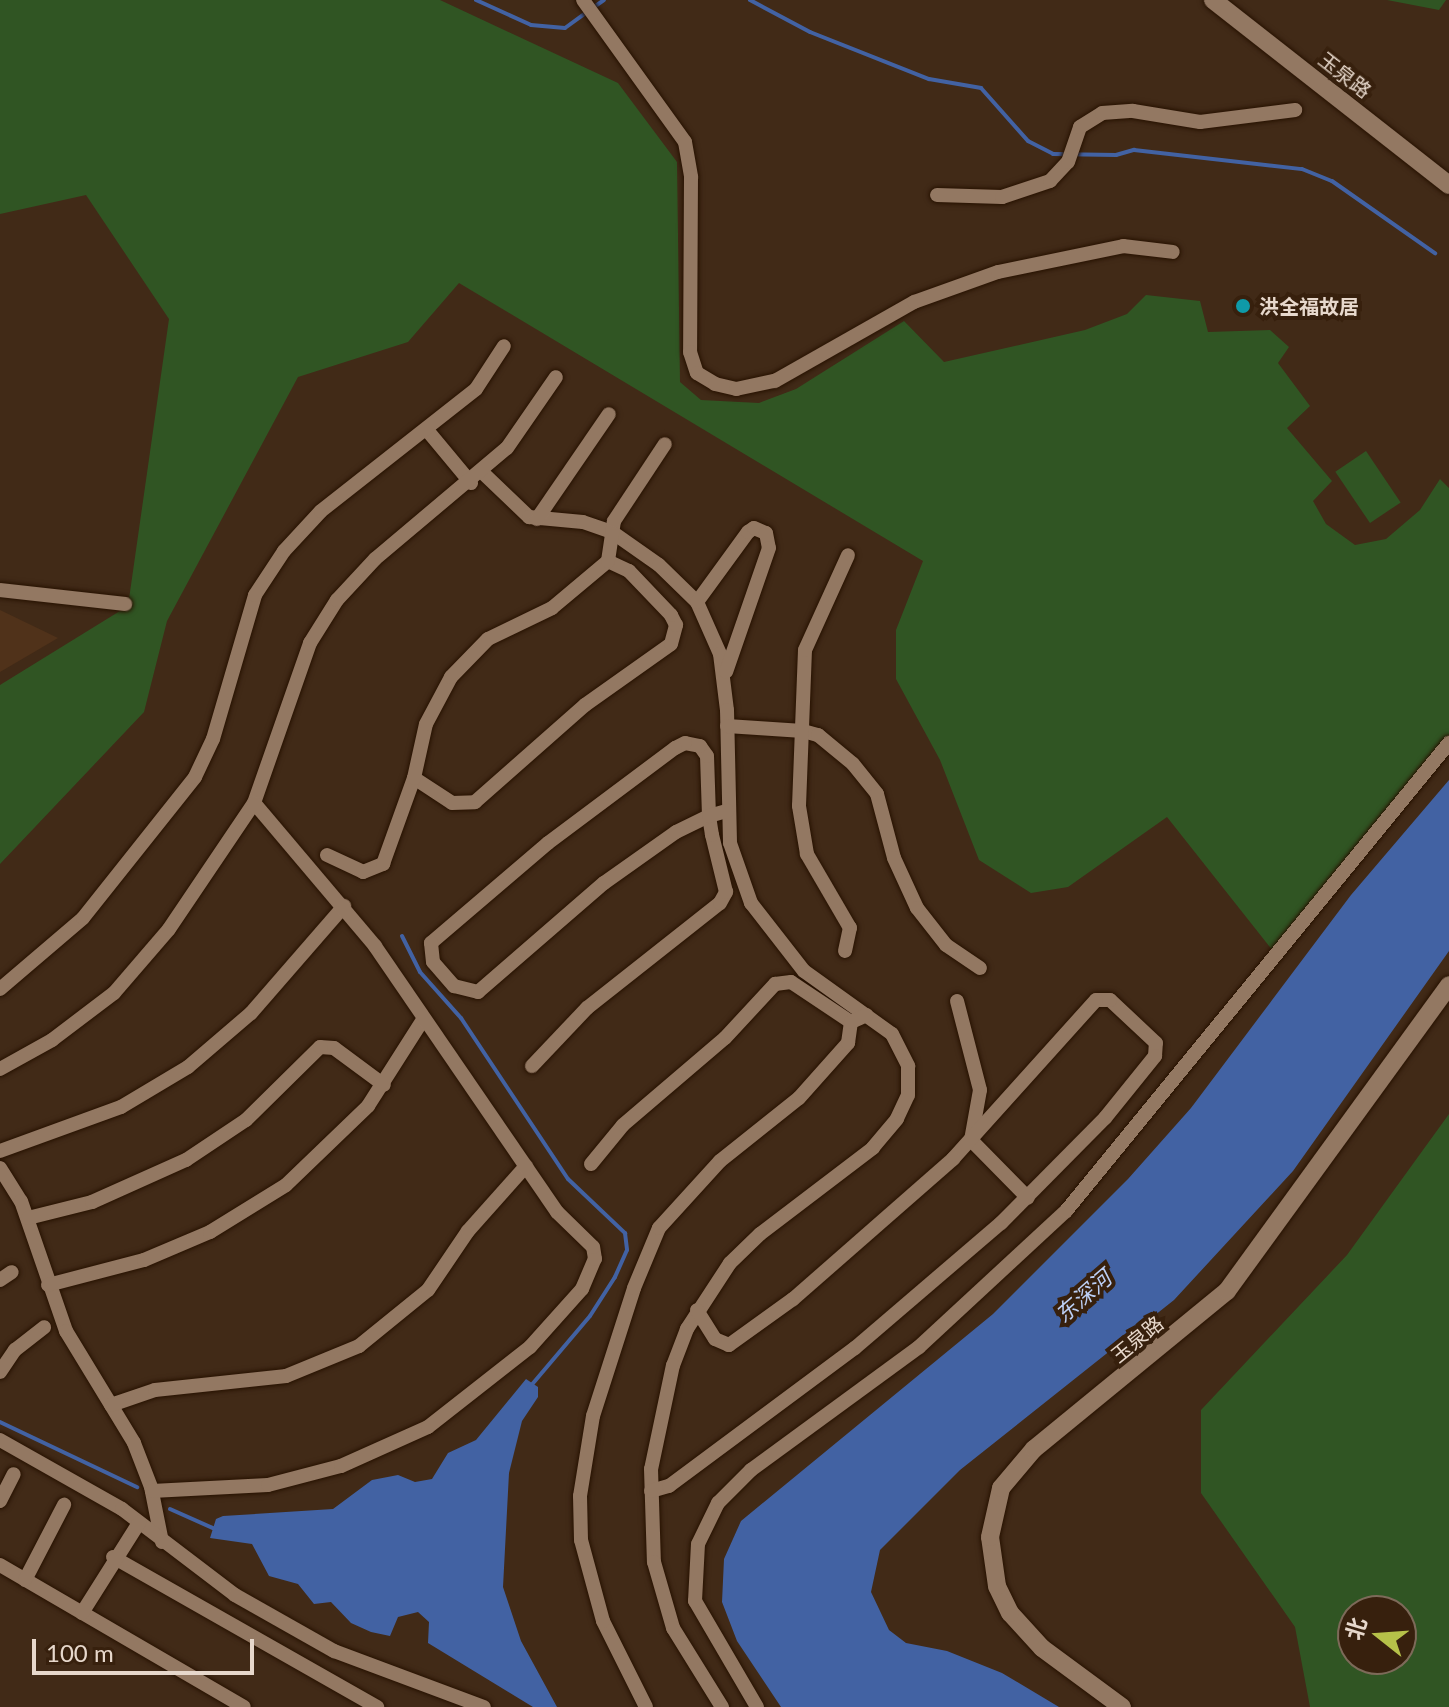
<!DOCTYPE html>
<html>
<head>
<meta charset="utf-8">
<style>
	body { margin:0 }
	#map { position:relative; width:1449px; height:1707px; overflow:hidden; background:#412a17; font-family:Lato,"Noto Sans SC",sans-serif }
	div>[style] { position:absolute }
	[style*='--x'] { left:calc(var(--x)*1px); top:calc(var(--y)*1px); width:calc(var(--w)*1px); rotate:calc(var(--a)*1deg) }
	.built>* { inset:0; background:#50321a }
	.green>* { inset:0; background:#305523; transform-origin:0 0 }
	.water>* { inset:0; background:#4262a3 }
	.stream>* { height:4px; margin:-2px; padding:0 2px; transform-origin:2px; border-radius:2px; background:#4262a3 }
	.roads { filter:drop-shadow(0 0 2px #271201) drop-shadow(0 0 2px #271201) }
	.minor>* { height:14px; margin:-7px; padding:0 7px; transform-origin:7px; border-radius:7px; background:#937862 }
	.tertiary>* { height:18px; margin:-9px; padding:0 9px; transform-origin:9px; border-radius:9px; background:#937862 }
	.dots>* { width:22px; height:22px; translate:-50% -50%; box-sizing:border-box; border:4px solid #37200d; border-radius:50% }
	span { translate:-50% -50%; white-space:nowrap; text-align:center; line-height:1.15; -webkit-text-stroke:8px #37200d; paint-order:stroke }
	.street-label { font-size:20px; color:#e7d8cc }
	.poi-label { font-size:20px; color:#e7d8cc; font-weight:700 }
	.left { translate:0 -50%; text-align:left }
	.water-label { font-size:22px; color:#bccff5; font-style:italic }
	.north { position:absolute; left:1337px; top:1595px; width:80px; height:80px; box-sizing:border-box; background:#37200d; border:2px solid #7d6a59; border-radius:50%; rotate:287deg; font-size:22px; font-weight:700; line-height:32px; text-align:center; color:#e7d8cc }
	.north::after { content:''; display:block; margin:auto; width:28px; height:36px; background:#b6c149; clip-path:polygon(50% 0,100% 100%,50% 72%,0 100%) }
	.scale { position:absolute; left:32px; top:1639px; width:222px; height:36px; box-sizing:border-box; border:4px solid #e7d8cc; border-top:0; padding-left:10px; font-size:24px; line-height:28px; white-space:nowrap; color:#e7d8cc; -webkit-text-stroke:6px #37200d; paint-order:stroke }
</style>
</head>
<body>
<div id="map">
	<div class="built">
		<div style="clip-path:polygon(0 610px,58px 638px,0 672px)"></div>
	</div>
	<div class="green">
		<div style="clip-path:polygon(0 0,440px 0,618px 83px,677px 162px,680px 382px,701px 400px,759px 403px,796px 389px,904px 321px,944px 362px,1085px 330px,1127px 314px,1146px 295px,1200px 301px,1208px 332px,1270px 330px,1289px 347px,1278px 363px,1310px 406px,1287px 428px,1332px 481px,1313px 501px,1326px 524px,1355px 545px,1386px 539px,1420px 510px,1440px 479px,1449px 488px,1449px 741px,1273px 951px,1167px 817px,1068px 887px,1031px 893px,979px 860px,940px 760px,896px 679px,896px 630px,923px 561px,459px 283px,408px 342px,298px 377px,167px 621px,144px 712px,0 864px,0 685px,128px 606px,169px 319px,86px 195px,0 214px)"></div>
		<div style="clip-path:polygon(1387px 0,1446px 0,1439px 10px)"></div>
		<div style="left:1366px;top:451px;width:62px;height:37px;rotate:56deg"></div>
		<div style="clip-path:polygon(evenodd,1449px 1114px,1449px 1707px,1310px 1707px,1295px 1627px,1201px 1493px,1201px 1410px,1347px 1255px,1449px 1114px,1353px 1611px,1401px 1611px,1401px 1659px,1353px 1659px,1353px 1611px)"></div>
	</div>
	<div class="water">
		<div style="clip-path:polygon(1449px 780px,1449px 951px,1293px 1171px,1174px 1300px,960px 1470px,880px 1550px,871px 1592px,889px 1630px,906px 1643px,947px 1651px,1002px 1673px,1059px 1707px,781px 1707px,737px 1641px,722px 1602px,724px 1559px,741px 1521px,993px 1314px,1128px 1179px,1191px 1108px,1351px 895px)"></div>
		<div style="clip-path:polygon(526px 1379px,538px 1387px,538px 1397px,522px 1421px,509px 1473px,503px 1587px,521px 1641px,557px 1707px,533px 1707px,428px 1643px,429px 1622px,418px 1612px,398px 1617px,390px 1636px,371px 1632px,351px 1623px,331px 1602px,314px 1604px,298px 1584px,269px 1576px,252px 1544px,210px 1538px,216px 1519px,223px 1516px,333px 1509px,372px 1480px,398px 1475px,415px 1482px,432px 1479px,448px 1453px,476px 1440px)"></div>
	</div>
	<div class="stream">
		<div style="--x:476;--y:0;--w:60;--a:24.4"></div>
		<div style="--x:531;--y:25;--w:34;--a:5"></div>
		<div style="--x:565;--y:28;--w:27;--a:-36"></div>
		<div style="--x:750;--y:0;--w:68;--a:28.1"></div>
		<div style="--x:810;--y:32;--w:128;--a:21.6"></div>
		<div style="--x:929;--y:79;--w:53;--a:9.8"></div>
		<div style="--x:981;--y:88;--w:71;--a:48.4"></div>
		<div style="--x:1028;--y:141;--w:28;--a:27"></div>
		<div style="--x:1053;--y:154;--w:63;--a:0.9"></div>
		<div style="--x:1116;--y:155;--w:19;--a:-16"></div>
		<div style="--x:1134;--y:150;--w:169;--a:6.5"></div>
		<div style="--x:1302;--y:169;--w:32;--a:22"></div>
		<div style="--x:1332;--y:181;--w:126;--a:35"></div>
		<div style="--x:594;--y:7;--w:12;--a:-35"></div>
		<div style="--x:402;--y:936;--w:40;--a:63.4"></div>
		<div style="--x:420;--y:972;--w:62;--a:48.3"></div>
		<div style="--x:461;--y:1018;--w:193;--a:56.4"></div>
		<div style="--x:568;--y:1179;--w:79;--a:43.5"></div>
		<div style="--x:625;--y:1233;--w:17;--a:83"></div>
		<div style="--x:627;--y:1250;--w:30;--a:114"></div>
		<div style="--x:615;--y:1277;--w:46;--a:122.7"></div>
		<div style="--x:590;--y:1316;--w:94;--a:130.3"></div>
		<div style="--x:0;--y:1422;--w:152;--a:25.4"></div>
		<div style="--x:170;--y:1509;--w:49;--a:24"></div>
	</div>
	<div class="roads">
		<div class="minor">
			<div style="--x:583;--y:0;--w:175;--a:54.3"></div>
			<div style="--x:685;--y:142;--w:36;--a:80"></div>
			<div style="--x:691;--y:177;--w:175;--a:90.3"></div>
			<div style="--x:690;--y:352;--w:22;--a:72"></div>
			<div style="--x:697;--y:373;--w:21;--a:31"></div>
			<div style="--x:715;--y:384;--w:22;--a:13"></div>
			<div style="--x:736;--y:389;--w:40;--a:-12"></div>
			<div style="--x:775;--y:381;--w:160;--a:-29.6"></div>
			<div style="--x:914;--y:302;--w:89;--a:-19.7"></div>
			<div style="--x:998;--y:272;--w:128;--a:-11.7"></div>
			<div style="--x:1123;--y:246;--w:50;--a:6.8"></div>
			<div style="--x:937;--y:195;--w:65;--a:1.8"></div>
			<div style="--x:1002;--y:197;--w:51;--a:-18.4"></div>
			<div style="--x:1050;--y:181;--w:26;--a:-47"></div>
			<div style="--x:1068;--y:162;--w:37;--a:-71"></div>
			<div style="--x:1080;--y:127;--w:26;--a:-32"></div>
			<div style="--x:1102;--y:113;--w:31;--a:-4"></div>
			<div style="--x:1133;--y:111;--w:68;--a:9.3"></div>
			<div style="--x:1200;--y:122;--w:96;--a:-7.2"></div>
			<div style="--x:427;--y:430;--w:69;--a:50.3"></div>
			<div style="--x:483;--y:473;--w:64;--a:43.7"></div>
			<div style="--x:529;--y:517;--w:54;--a:5.3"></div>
			<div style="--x:583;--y:522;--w:31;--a:19"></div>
			<div style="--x:612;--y:532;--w:57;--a:35.1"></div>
			<div style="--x:659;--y:565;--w:53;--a:44.2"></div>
			<div style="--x:697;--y:602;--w:57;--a:66.1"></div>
			<div style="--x:720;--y:654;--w:56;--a:82.9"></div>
			<div style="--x:727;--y:710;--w:133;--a:88.7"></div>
			<div style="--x:730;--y:843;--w:64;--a:70.7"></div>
			<div style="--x:751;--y:903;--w:86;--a:52.1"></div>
			<div style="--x:804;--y:971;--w:108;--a:35.6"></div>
			<div style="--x:892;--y:1034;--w:36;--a:63"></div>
			<div style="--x:908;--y:1066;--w:29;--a:90"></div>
			<div style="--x:908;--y:1095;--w:26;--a:115"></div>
			<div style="--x:897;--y:1119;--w:38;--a:130"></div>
			<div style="--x:873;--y:1148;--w:142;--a:142.7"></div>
			<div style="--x:760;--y:1234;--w:42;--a:136"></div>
			<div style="--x:730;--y:1263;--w:79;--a:123.1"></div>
			<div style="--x:687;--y:1329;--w:39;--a:111"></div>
			<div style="--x:673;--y:1365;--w:106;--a:101.9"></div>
			<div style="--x:651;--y:1469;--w:93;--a:88.2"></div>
			<div style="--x:654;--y:1562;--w:69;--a:73.9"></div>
			<div style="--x:673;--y:1628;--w:93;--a:58.2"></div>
			<div style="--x:537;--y:519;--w:127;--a:-55.6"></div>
			<div style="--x:0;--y:590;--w:126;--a:6.4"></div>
			<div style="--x:697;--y:602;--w:87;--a:-53.9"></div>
			<div style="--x:748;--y:532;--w:7;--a:-34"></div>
			<div style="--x:754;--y:528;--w:13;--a:23"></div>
			<div style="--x:766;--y:533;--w:15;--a:79"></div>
			<div style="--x:769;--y:548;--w:131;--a:109.1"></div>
			<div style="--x:727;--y:726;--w:76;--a:3.8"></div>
			<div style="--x:803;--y:731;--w:16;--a:15"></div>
			<div style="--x:818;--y:735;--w:45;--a:39.6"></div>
			<div style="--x:853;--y:764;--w:38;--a:51"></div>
			<div style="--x:877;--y:794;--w:66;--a:75.1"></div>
			<div style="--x:894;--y:858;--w:55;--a:65.3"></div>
			<div style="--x:917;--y:908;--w:47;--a:51.9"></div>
			<div style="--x:946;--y:945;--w:41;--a:34.1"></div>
			<div style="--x:414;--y:778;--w:45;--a:33.3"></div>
			<div style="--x:452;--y:803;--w:23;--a:-2"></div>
			<div style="--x:475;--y:802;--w:147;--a:-41.4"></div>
			<div style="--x:585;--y:705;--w:105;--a:-35.3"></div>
			<div style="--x:671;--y:644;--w:20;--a:-75"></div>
			<div style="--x:676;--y:625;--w:11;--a:-117"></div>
			<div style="--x:671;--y:615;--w:61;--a:-133.7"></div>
			<div style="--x:629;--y:571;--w:23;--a:-155"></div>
			<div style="--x:327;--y:855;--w:40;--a:25"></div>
			<div style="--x:363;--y:872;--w:22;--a:-22"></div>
			<div style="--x:383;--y:864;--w:91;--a:-70.2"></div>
			<div style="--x:414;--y:778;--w:55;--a:-77.5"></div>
			<div style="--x:426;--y:724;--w:53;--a:-62"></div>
			<div style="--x:451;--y:677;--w:53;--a:-45.8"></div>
			<div style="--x:488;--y:639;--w:71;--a:-25.8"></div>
			<div style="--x:552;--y:608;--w:73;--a:-40"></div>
			<div style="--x:608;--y:561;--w:40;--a:-81.5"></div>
			<div style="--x:614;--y:521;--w:92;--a:-56.5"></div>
			<div style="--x:845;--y:951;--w:24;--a:-78"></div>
			<div style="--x:850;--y:928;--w:86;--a:-120.2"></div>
			<div style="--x:807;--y:854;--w:49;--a:-99.5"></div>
			<div style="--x:799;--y:806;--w:156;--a:-87.8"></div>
			<div style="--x:805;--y:650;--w:104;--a:-65.6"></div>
			<div style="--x:0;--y:989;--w:109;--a:-40.5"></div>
			<div style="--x:83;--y:918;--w:180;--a:-51.5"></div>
			<div style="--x:195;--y:777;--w:42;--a:-64.7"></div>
			<div style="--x:213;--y:739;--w:150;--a:-73.7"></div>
			<div style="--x:255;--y:595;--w:53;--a:-56.6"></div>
			<div style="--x:284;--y:551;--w:54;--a:-47.2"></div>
			<div style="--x:321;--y:511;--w:197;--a:-38.2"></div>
			<div style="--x:476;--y:389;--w:51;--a:-56.9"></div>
			<div style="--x:957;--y:1001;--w:92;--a:75.5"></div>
			<div style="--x:980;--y:1090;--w:51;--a:100.2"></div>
			<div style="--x:971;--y:1140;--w:81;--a:45.5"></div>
			<div style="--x:532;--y:1066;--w:80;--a:-46.5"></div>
			<div style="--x:587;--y:1008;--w:169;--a:-38.3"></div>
			<div style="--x:720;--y:903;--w:13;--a:-61"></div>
			<div style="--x:726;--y:892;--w:59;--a:-103.8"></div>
			<div style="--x:712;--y:835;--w:19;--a:-99"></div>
			<div style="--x:709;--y:816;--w:60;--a:-91.9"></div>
			<div style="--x:707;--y:756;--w:12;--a:-125"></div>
			<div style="--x:700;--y:746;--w:15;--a:-169"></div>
			<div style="--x:685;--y:743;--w:11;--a:153"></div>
			<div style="--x:675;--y:748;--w:159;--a:143.2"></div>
			<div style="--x:548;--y:843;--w:154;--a:139.5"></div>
			<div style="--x:431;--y:943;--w:19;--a:84"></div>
			<div style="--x:433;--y:962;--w:32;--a:49"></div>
			<div style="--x:454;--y:986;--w:25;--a:14"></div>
			<div style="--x:478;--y:992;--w:167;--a:-40.9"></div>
			<div style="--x:604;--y:883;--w:88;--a:-35.3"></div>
			<div style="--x:676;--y:832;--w:37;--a:-26"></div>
			<div style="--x:709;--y:816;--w:19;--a:-16"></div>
			<div style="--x:0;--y:1069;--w:60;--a:-29.1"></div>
			<div style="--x:52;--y:1040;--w:78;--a:-37.2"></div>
			<div style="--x:114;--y:993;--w:84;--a:-49.3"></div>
			<div style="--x:169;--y:929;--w:152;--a:-56"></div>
			<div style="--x:254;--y:803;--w:170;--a:-70.7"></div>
			<div style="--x:310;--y:643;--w:51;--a:-57.9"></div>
			<div style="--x:337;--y:600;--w:56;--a:-47.2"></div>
			<div style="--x:375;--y:559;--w:172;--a:-40.1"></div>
			<div style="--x:507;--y:448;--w:86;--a:-55.4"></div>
			<div style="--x:0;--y:1151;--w:129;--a:-20"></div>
			<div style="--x:121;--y:1107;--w:78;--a:-30.8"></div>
			<div style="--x:188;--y:1067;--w:83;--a:-40.6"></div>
			<div style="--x:251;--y:1013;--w:142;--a:-49"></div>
			<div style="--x:591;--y:1164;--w:50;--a:-50.6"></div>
			<div style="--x:623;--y:1125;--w:134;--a:-40.5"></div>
			<div style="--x:725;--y:1038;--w:74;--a:-47.2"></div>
			<div style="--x:775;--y:984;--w:16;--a:-7"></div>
			<div style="--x:791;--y:982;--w:72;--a:33.7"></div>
			<div style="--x:0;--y:1168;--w:39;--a:58"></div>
			<div style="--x:21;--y:1201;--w:138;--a:70.9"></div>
			<div style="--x:66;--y:1331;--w:131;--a:58.7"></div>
			<div style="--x:134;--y:1443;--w:47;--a:68.9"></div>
			<div style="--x:151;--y:1487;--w:56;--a:78.7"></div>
			<div style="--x:28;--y:1218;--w:66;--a:-14"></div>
			<div style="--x:92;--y:1202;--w:103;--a:-24.1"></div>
			<div style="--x:186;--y:1160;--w:72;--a:-33.7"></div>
			<div style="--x:246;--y:1120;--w:104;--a:-44.6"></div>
			<div style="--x:320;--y:1047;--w:14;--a:4"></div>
			<div style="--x:334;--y:1048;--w:62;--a:36.5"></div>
			<div style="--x:0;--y:1280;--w:14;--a:-34"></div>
			<div style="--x:48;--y:1285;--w:99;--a:-14.6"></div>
			<div style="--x:144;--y:1260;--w:72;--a:-23"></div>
			<div style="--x:210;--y:1232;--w:89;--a:-31.7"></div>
			<div style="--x:286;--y:1185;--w:114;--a:-43.9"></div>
			<div style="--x:368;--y:1106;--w:104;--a:-57.5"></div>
			<div style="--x:0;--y:1372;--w:27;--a:-56"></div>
			<div style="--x:15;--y:1350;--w:37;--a:-38"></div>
			<div style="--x:111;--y:1405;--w:46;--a:-18.8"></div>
			<div style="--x:155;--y:1390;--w:132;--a:-6.1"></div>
			<div style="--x:286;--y:1376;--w:79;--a:-22.3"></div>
			<div style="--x:359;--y:1346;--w:89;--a:-39.1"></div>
			<div style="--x:428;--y:1290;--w:71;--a:-55.9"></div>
			<div style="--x:468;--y:1231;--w:87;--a:-48.3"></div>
			<div style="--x:0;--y:1440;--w:140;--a:29.5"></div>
			<div style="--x:122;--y:1509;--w:142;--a:37.3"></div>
			<div style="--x:235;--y:1595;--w:114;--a:29.5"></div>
			<div style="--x:334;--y:1651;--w:160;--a:20.5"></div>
			<div style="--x:152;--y:1491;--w:116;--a:-3"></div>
			<div style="--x:268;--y:1485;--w:75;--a:-14.6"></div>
			<div style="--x:341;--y:1466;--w:95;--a:-24.1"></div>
			<div style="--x:428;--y:1427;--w:130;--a:-38.1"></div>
			<div style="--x:530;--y:1347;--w:78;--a:-48.1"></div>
			<div style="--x:582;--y:1289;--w:33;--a:-67"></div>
			<div style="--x:595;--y:1259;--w:12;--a:-99"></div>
			<div style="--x:593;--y:1247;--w:50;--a:-135.8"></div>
			<div style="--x:557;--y:1212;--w:322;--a:-124.4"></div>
			<div style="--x:375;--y:946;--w:187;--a:-130.2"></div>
			<div style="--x:651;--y:1491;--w:19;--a:-16"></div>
			<div style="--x:669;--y:1486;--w:232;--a:-36.6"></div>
			<div style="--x:855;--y:1348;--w:192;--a:-40.6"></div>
			<div style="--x:1001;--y:1223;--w:148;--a:-45.3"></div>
			<div style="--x:1105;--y:1118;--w:80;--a:-51.1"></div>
			<div style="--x:1155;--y:1056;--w:13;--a:-86"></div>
			<div style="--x:1156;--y:1043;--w:63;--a:-136.9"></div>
			<div style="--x:1110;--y:1000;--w:14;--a:180"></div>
			<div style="--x:1096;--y:1000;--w:214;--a:132"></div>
			<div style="--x:953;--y:1159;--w:213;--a:138.8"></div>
			<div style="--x:793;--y:1299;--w:79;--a:144.3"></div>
			<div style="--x:729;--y:1345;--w:15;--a:-157"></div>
			<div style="--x:715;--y:1339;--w:34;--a:-122"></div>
			<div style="--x:0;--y:1501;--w:30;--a:-63"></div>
			<div style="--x:113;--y:1557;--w:304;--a:29.6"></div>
			<div style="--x:0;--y:1565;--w:282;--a:30.2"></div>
			<div style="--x:25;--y:1580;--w:85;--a:-62.5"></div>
			<div style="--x:82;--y:1613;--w:107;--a:-57.7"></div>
			<div style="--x:646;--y:1707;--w:96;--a:-116.6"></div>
			<div style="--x:603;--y:1621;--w:84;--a:-105.2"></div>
			<div style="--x:581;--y:1540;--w:44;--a:-91.3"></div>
			<div style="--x:580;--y:1496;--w:81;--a:-80.8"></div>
			<div style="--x:593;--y:1416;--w:134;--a:-72.2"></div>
			<div style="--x:634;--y:1288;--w:65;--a:-67.4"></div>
			<div style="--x:659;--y:1228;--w:91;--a:-47.7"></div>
			<div style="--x:720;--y:1161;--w:101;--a:-38.6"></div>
			<div style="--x:799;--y:1098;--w:74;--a:-48.3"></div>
			<div style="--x:848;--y:1043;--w:21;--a:-82"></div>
			<div style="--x:851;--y:1022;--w:17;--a:-24"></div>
			<div style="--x:757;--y:1707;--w:123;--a:-120.3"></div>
			<div style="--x:695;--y:1601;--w:57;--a:-87"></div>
			<div style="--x:698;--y:1544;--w:46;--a:-64"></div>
			<div style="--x:718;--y:1503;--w:47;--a:-45"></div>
			<div style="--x:751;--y:1470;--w:208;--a:-36.2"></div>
			<div style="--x:919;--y:1347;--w:200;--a:-42.8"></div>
			<div style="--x:1066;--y:1211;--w:605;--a:-50.7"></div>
		</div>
		<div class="tertiary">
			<div style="--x:1213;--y:0;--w:300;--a:38.1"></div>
			<div style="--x:1122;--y:1707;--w:99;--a:-143.6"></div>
			<div style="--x:1042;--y:1648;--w:47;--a:-132.4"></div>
			<div style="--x:1010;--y:1613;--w:30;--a:-116"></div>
			<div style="--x:997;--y:1586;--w:49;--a:-98.1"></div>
			<div style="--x:990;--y:1537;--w:50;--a:-77.3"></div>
			<div style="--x:1001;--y:1488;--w:51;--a:-49.8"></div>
			<div style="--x:1034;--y:1449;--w:249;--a:-39.3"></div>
			<div style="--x:1227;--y:1291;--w:378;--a:-54"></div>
		</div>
	</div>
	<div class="dots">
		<div style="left:1243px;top:306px;background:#0f9aa8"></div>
	</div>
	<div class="street-label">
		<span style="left:1345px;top:75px;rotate:38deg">玉泉路</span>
		<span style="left:1137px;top:1339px;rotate:-39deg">玉泉路</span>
	</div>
	<div class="poi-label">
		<span class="left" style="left:1259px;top:306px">洪全福故居</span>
	</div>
	<div class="water-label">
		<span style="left:1083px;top:1296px;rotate:-41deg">东深河</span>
	</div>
	<div class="north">北</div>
	<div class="scale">100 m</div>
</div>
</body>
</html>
